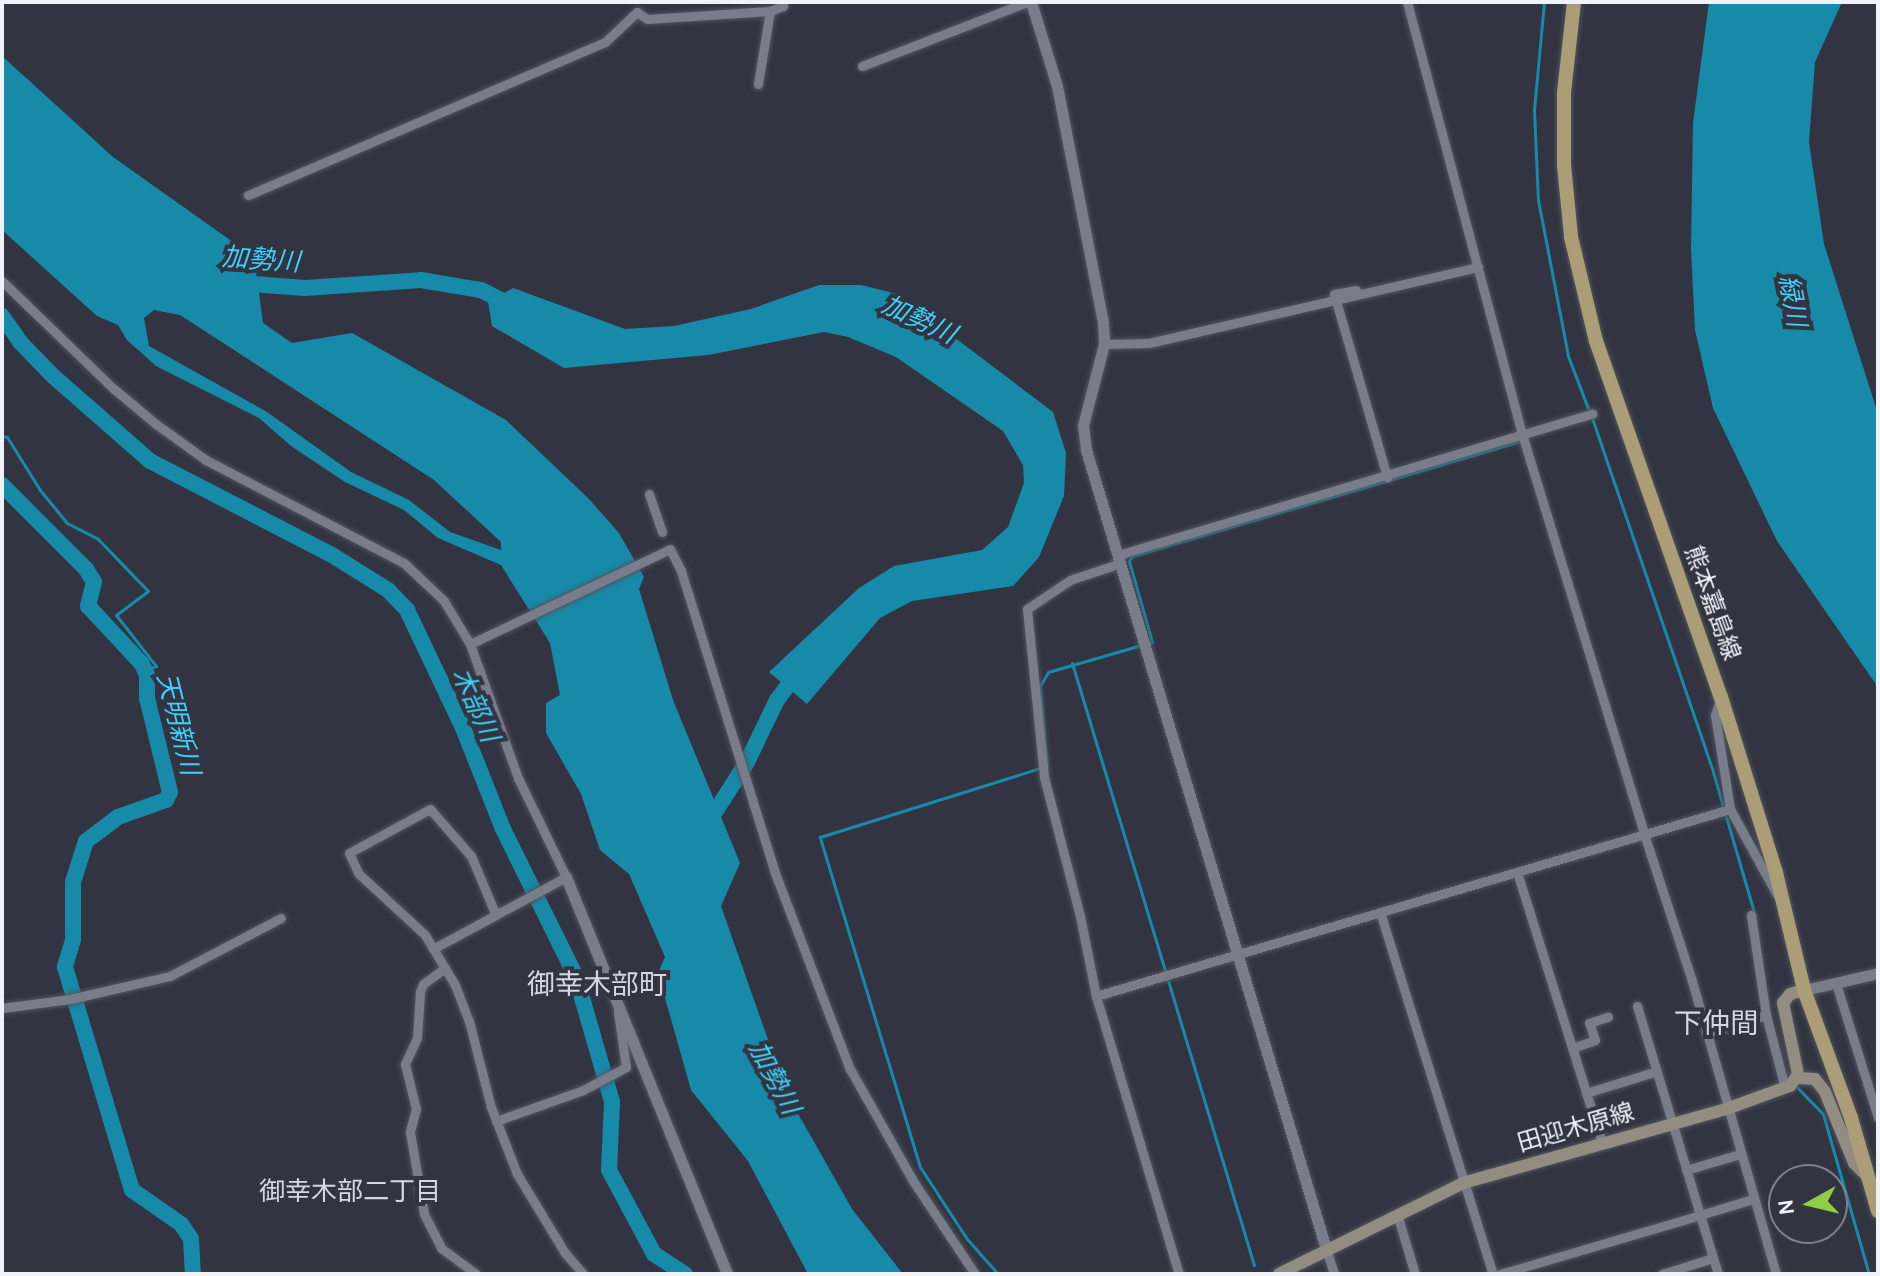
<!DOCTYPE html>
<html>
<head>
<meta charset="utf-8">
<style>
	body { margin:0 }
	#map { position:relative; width:1880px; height:1276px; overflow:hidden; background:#323541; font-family:Karla,"Noto Sans JP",sans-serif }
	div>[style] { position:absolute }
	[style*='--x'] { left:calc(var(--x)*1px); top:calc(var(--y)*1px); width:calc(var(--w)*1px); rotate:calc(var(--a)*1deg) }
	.water>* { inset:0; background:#168aa8 }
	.stream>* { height:3px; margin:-1.5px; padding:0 1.5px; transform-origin:1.5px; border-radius:1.5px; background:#168aa8 }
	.river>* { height:16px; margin:-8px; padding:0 8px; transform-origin:8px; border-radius:8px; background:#168aa8 }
	.roads { filter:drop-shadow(0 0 2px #52545e) drop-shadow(0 0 2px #52545e) }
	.minor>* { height:9px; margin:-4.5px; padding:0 4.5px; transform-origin:4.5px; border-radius:4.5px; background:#797d8a }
	.tertiary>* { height:11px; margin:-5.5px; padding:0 5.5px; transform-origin:5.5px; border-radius:5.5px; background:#797d8a }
	.secondary>* { height:12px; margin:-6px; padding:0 6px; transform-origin:6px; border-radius:6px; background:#928d80 }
	.primary>* { height:14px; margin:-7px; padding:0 7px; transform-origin:7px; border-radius:7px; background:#ab9d76 }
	span { translate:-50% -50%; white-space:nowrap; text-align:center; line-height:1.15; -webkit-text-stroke:8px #323541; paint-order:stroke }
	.street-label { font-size:24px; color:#f0f2fa }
	.water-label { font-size:26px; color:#3dd2fb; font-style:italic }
	.neighbourhood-label { font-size:26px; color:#d2d6e5 }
	.quarter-label { font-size:28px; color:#d2d6e5 }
	.frame { position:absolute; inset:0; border:4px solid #f0f2fa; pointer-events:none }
	.north { position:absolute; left:1768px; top:1164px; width:80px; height:80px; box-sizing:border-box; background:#323541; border:2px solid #7e818b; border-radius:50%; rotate:262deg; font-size:22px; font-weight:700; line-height:32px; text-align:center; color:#f0f2fa }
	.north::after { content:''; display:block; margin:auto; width:28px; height:36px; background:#8dce45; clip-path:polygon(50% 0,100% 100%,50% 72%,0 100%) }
</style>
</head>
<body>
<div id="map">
	<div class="water">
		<div style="clip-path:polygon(1709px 2px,1842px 2px,1815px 62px,1809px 142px,1824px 244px,1878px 414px,1878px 695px,1875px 683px,1777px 541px,1713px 408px,1695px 330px,1691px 249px,1693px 123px)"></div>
		<div style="clip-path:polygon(evenodd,2px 56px,113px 157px,254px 257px,263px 323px,292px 343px,352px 333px,506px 420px,588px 498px,619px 533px,644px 577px,639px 589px,673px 700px,740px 863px,721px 906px,766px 1034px,796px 1110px,852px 1209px,903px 1274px,808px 1274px,748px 1161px,691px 1090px,658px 973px,665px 957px,629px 874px,600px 850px,581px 794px,546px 733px,546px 703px,560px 695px,550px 643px,501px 565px,438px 538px,404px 510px,345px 482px,291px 446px,259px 418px,156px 366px,127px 340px,118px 325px,97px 316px,2px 230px,2px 56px,154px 310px,180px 315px,434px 480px,501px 542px,501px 550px,450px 532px,409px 500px,351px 472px,267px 412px,149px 346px,144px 318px,154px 310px)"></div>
		<div style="clip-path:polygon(819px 285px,861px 285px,897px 294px,1053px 412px,1066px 453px,1064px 496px,1039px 557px,1013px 586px,912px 601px,880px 618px,807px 704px,769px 672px,859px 588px,894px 566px,982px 550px,1008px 527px,1024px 483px,1023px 465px,1003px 431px,896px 357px,848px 337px,824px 332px,708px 355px,564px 368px,492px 326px,488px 302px,513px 288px,625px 329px,674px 326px,751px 309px)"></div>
	</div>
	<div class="stream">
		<div style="--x:1544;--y:2;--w:108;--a:95.3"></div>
		<div style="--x:1534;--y:110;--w:90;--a:87.5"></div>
		<div style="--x:1538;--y:200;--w:159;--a:79.1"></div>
		<div style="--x:1568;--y:356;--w:59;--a:69.1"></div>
		<div style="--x:1592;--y:418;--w:374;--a:71.1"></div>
		<div style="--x:1713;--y:772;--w:150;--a:73.7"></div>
		<div style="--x:2;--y:436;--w:5;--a:11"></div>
		<div style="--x:7;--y:437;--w:62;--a:58.1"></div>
		<div style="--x:40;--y:490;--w:43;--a:50.7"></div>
		<div style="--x:67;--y:523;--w:35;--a:27"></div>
		<div style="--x:98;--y:539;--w:72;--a:46.1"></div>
		<div style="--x:148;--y:591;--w:40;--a:143"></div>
		<div style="--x:116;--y:615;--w:65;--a:51.9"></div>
		<div style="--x:156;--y:666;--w:15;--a:160"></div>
		<div style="--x:1072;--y:663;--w:629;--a:73.18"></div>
		<div style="--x:1047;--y:766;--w:80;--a:-95"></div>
		<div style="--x:1040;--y:686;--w:16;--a:-60"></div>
		<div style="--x:1048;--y:672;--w:108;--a:-16.1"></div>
		<div style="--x:1152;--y:642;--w:84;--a:-105.9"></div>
		<div style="--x:1129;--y:561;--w:6;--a:-59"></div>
		<div style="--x:1132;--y:556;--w:405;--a:-16.5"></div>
		<div style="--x:1794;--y:1084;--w:42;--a:46"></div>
		<div style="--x:1823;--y:1114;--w:166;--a:74"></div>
		<div style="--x:998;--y:1274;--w:47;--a:-131.5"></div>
		<div style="--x:967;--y:1239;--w:86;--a:-123.1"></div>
		<div style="--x:920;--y:1167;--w:345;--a:-106.9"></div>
		<div style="--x:820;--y:837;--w:231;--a:-17.4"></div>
	</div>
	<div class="river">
		<div style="--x:239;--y:283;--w:66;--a:4.3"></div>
		<div style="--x:305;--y:288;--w:116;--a:-3.9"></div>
		<div style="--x:421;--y:280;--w:61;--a:9.5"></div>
		<div style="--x:481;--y:290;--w:38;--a:27"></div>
		<div style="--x:2;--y:316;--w:32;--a:55"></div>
		<div style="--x:20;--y:342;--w:47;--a:45.9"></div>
		<div style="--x:53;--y:376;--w:129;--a:41.2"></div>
		<div style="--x:150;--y:461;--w:205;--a:27.3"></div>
		<div style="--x:332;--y:555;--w:66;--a:32"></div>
		<div style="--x:388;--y:590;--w:28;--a:46"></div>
		<div style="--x:407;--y:610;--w:131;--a:64.6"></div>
		<div style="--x:463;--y:728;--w:109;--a:68.4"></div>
		<div style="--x:503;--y:829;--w:165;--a:63.7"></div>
		<div style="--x:576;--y:977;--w:130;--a:73.9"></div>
		<div style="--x:612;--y:1102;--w:68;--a:92.5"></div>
		<div style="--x:609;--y:1170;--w:95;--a:61.8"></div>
		<div style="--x:654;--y:1254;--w:37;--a:33"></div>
		<div style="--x:2;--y:485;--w:119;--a:45"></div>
		<div style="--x:86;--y:569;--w:15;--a:58"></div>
		<div style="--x:94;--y:582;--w:25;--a:104"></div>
		<div style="--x:88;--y:606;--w:79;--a:47"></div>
		<div style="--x:142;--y:664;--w:12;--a:66"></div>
		<div style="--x:147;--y:675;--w:23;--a:90"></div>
		<div style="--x:147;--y:698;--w:97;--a:76.3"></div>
		<div style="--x:170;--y:792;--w:9;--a:117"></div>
		<div style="--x:166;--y:800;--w:51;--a:160.5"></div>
		<div style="--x:118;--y:817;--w:40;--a:143"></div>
		<div style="--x:86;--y:841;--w:43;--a:107.6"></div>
		<div style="--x:73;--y:882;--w:58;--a:90"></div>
		<div style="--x:73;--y:940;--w:28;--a:107"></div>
		<div style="--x:65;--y:967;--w:233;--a:73.3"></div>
		<div style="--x:132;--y:1190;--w:60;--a:34.8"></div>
		<div style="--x:181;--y:1224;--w:18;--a:56"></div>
		<div style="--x:191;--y:1239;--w:35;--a:87"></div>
		<div style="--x:708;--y:823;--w:72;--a:-57.4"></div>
		<div style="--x:747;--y:762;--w:69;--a:-64.2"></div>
		<div style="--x:777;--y:700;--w:35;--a:-53"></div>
	</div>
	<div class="roads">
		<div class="minor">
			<div style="--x:1407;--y:2;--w:447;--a:75.1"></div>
			<div style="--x:1522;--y:434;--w:421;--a:73"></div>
			<div style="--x:1645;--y:837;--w:151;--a:71.9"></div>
			<div style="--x:1692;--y:981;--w:305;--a:74"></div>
			<div style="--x:862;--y:66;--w:177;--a:-21.2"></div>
			<div style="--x:758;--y:84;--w:74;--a:-80.7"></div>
			<div style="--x:248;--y:195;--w:388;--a:-23.2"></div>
			<div style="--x:605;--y:42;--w:44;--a:-43.2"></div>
			<div style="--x:637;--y:12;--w:12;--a:35"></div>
			<div style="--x:647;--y:19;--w:123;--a:-3.7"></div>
			<div style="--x:770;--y:11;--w:14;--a:-21"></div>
			<div style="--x:783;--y:6;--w:4;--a:-90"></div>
			<div style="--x:2;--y:281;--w:156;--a:44"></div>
			<div style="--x:114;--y:389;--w:55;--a:39.8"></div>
			<div style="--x:156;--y:424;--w:62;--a:35.8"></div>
			<div style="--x:206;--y:460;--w:223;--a:27.5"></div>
			<div style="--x:404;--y:563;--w:55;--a:43.5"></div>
			<div style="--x:444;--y:601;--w:50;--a:58.8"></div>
			<div style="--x:470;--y:644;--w:142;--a:70.3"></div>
			<div style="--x:518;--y:778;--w:110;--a:64.1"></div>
			<div style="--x:566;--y:877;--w:151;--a:151.6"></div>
			<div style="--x:1356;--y:290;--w:22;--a:170"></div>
			<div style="--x:1334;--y:294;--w:191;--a:73.8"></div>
			<div style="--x:1104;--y:344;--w:45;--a:-1.3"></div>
			<div style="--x:1149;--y:343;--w:338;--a:-13"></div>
			<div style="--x:649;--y:494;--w:40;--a:71.1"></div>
			<div style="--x:1118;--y:555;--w:495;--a:-16.6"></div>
			<div style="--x:1121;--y:563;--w:54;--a:161.6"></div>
			<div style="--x:1070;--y:580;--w:52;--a:146"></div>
			<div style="--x:1027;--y:609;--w:169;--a:84.2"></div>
			<div style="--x:1044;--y:777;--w:144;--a:75.5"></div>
			<div style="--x:1080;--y:916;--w:82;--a:78.7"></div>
			<div style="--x:1096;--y:996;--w:290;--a:73.4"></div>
			<div style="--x:470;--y:644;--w:221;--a:-25.4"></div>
			<div style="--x:670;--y:549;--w:25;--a:63"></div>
			<div style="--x:681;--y:571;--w:316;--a:72.7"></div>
			<div style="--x:775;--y:873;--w:210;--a:69.1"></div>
			<div style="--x:850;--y:1069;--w:129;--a:60.6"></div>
			<div style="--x:913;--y:1181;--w:112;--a:56.3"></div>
			<div style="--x:1720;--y:700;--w:16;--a:108"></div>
			<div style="--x:1715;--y:715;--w:95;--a:80.9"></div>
			<div style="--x:1730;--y:809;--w:98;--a:61.3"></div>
			<div style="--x:1517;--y:872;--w:285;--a:72.6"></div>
			<div style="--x:1380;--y:912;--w:379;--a:72.7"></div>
			<div style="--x:495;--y:913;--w:62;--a:-112.8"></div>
			<div style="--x:471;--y:856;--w:62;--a:-131.1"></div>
			<div style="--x:430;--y:809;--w:92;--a:151.5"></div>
			<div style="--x:349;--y:853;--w:23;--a:65"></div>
			<div style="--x:359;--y:874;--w:90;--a:42.7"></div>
			<div style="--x:425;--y:935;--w:58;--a:59"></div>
			<div style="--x:455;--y:985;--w:39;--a:69"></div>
			<div style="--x:469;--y:1021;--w:89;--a:75.7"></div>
			<div style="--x:491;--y:1107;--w:72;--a:68.8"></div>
			<div style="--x:517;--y:1174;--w:92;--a:58.7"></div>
			<div style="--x:565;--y:1253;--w:28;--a:49"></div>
			<div style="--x:1751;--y:915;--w:101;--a:81.5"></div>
			<div style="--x:445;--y:968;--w:27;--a:144"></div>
			<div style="--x:423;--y:984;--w:9;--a:111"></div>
			<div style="--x:420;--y:992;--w:46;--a:93.7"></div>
			<div style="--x:417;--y:1038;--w:29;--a:115"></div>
			<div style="--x:405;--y:1064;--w:46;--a:76.3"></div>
			<div style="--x:416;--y:1109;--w:24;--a:105"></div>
			<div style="--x:410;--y:1132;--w:83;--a:80.3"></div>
			<div style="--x:424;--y:1214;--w:38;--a:63"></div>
			<div style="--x:441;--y:1248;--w:44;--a:36.6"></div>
			<div style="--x:1838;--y:990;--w:134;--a:72.6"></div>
			<div style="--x:1096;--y:996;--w:661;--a:-16.43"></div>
			<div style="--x:1637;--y:1006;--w:218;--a:73.2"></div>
			<div style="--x:1700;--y:1215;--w:55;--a:-16.8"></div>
			<div style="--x:2;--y:1008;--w:69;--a:-7.5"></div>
			<div style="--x:70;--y:999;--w:103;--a:-13"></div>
			<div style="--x:170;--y:976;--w:125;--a:-27.6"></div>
			<div style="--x:1706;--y:1033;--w:63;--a:-16.7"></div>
			<div style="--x:1766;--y:1015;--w:75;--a:75.4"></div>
			<div style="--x:1572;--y:1048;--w:24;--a:-19"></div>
			<div style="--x:1595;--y:1040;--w:18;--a:-109"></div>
			<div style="--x:1589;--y:1023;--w:20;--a:-18"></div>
			<div style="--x:1586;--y:1093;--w:74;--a:-17.2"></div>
			<div style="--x:496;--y:1121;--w:92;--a:-19.6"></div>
			<div style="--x:583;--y:1090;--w:49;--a:-28.1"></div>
			<div style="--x:626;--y:1067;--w:56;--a:-98.3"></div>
			<div style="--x:1686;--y:1170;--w:56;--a:-16.5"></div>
			<div style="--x:1397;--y:1214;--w:63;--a:73.3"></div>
			<div style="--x:1326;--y:1249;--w:26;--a:72"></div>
			<div style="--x:1500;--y:1274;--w:209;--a:-16.4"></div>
			<div style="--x:1700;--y:1215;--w:62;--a:73"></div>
			<div style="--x:1662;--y:1274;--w:53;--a:-17.4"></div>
		</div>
		<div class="tertiary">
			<div style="--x:1031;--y:2;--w:88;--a:72.8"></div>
			<div style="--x:1057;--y:86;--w:241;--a:79"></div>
			<div style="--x:1103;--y:323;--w:21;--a:87"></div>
			<div style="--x:1104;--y:344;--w:84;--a:104.5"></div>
			<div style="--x:1083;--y:425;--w:25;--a:83"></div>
			<div style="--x:1086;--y:450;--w:834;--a:73.28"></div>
			<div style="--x:566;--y:877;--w:428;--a:67.9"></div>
			<div style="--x:1804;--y:990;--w:76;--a:-12.9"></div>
		</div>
		<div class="secondary">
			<div style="--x:1796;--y:1078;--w:19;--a:3"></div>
			<div style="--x:1815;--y:1079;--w:16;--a:52"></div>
			<div style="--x:1825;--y:1092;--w:77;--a:67.8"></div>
			<div style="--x:1854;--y:1163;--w:20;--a:45"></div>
			<div style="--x:1279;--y:1274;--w:205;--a:-26.3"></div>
			<div style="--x:1463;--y:1183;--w:273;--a:-15.7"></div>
			<div style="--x:1726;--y:1109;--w:68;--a:-19.8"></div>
			<div style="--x:1790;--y:1086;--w:14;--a:-56"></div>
			<div style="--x:1798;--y:1074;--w:73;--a:-101.9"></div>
			<div style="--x:1783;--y:1003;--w:11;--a:-52"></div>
			<div style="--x:1790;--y:994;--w:15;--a:-16"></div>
		</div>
		<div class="primary">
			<div style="--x:1574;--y:2;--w:92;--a:96.3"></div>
			<div style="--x:1564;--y:93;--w:72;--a:90"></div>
			<div style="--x:1564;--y:165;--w:72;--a:84.4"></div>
			<div style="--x:1571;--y:237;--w:107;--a:76.5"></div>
			<div style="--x:1596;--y:341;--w:377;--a:70.7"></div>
			<div style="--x:1721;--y:697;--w:184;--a:72.6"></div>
			<div style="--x:1776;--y:873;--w:120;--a:76.5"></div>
			<div style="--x:1804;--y:990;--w:136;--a:69.8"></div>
			<div style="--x:1851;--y:1118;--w:97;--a:73.8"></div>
		</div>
	</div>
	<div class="street-label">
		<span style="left:1712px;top:603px;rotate:70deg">熊本嘉島線</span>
		<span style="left:1576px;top:1128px;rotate:-16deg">田迎木原線</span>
	</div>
	<div class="water-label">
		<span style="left:261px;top:260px;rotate:4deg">加勢川</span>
		<span style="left:1792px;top:301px;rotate:79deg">緑川</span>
		<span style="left:919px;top:320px;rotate:25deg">加勢川</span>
		<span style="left:475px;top:705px;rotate:66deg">木部川</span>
		<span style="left:178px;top:724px;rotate:76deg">天明新川</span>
		<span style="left:774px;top:1078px;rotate:62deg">加勢川</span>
	</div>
	<div class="neighbourhood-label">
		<span style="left:350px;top:1192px">御幸木部二丁目</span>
	</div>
	<div class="quarter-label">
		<span style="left:597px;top:985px">御幸木部町</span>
		<span style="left:1716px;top:1024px">下仲間</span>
	</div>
	<div class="frame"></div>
	<div class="north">N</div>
</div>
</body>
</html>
